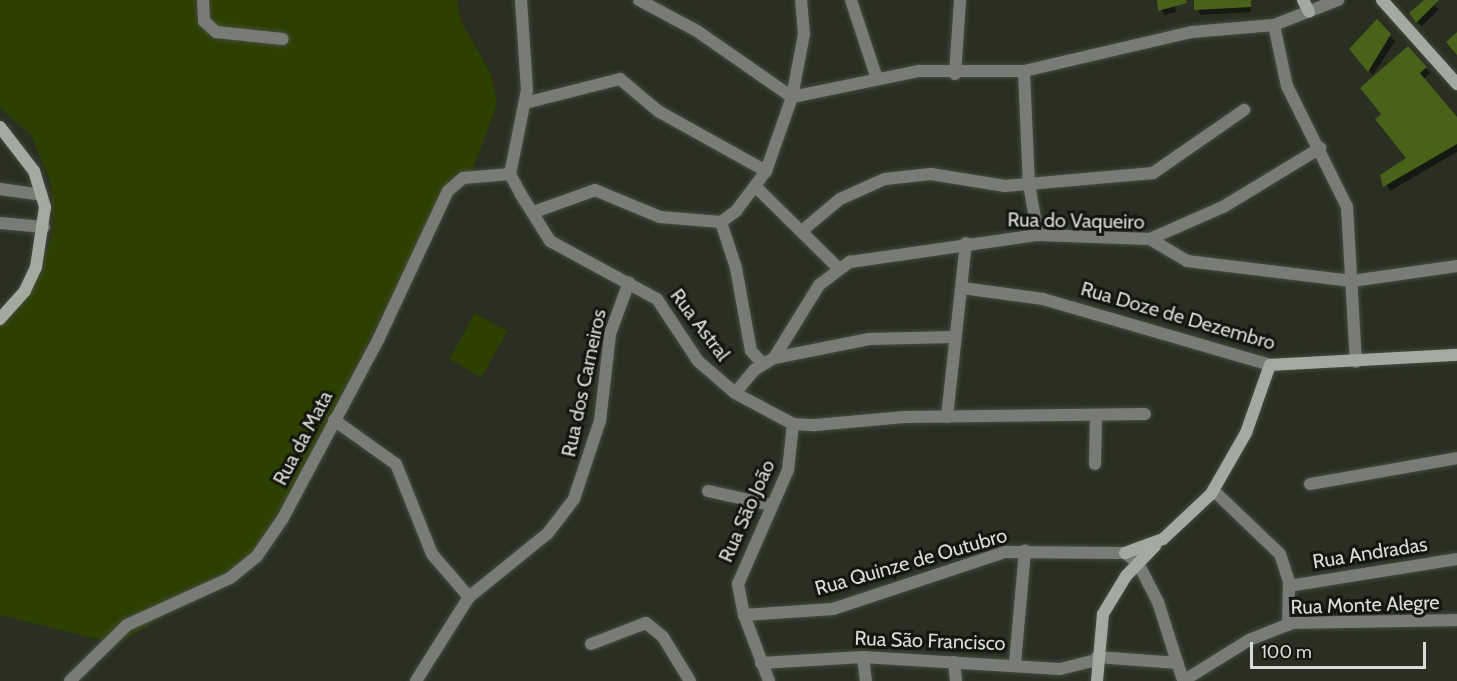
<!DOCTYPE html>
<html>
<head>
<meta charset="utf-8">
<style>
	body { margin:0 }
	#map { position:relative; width:1457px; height:681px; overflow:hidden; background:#2a2f22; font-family:Cabin,sans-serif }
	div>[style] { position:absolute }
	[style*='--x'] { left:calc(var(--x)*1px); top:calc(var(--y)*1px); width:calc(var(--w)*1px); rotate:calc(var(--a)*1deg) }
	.green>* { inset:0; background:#2d4000; transform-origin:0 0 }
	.shadow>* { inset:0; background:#0007 }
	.building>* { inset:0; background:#496219 }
	.roads { filter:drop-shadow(0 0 2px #464b3f) drop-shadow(0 0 2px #464b3f) }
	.street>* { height:12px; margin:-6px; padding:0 6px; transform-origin:6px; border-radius:6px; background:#797c76 }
	.secondary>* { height:12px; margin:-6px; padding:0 6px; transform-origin:6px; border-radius:6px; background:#a5aa9f }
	span { translate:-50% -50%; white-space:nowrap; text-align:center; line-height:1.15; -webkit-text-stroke:6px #141610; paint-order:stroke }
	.street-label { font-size:20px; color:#daddd5 }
	.scale { position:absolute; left:1250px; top:642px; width:176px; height:27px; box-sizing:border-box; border:3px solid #daddd5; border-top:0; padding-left:8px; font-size:18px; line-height:21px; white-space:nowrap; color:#daddd5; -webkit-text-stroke:4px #141610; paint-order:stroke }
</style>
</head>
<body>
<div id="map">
	<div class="green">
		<div style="clip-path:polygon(0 0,457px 0,461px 21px,491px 74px,497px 104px,471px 174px,451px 179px,268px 540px,227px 578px,117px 644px,0 615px,0 321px,42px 269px,54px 226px,51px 183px,31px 135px,0 108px)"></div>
		<div style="left:475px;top:313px;width:37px;height:53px;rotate:29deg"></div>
	</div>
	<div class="shadow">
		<div style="clip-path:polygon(1158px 0,1174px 0,1176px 12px,1164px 15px)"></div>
		<div style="clip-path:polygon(1196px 0,1250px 0,1251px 12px,1200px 15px)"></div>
		<div style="clip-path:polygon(1426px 0,1439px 9px,1422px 26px,1417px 22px)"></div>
		<div style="clip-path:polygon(1377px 22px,1395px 41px,1373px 75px,1351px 49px)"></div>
		<div style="clip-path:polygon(1408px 48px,1430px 73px,1424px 79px,1457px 119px,1457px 152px,1390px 191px,1382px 175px,1408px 159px,1383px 114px)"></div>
	</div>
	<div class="building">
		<div style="clip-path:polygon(1157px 0,1186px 0,1187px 3px,1158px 11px)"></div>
		<div style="clip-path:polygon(1194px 0,1251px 0,1251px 7px,1194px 10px)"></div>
		<div style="clip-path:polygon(1424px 0,1439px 0,1416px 23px,1409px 13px)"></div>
		<div style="clip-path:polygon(1377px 19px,1391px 34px,1368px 72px,1349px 49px)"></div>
		<div style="clip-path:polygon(1457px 32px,1457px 55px,1446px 42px)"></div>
		<div style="clip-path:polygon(1408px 46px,1427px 67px,1420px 73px,1457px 117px,1457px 144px,1383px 187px,1380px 175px,1406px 158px,1375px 119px,1381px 114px,1360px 88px)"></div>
	</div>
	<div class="roads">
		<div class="street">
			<div style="--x:203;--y:0;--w:21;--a:87"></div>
			<div style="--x:204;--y:21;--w:16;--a:43"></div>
			<div style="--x:216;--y:32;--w:67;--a:6"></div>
			<div style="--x:521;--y:0;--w:90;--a:86.2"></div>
			<div style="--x:527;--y:90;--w:86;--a:101.4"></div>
			<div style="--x:510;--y:174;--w:21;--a:62"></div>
			<div style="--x:520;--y:193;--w:57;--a:58"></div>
			<div style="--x:550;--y:241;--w:122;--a:28.5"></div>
			<div style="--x:657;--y:299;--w:74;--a:56.5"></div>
			<div style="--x:698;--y:361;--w:49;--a:40.9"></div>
			<div style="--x:735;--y:393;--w:66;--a:28.1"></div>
			<div style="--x:793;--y:424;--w:22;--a:3"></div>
			<div style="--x:815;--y:425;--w:90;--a:-5.1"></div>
			<div style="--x:905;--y:417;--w:240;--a:-0.7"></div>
			<div style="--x:639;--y:0;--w:66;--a:28.1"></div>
			<div style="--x:697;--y:31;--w:116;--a:34.8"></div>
			<div style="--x:851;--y:0;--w:80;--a:71.8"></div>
			<div style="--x:1274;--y:25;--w:62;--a:78"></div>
			<div style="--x:1287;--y:86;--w:135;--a:63.6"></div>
			<div style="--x:1347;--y:207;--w:155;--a:86.7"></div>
			<div style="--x:1024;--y:71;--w:113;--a:87.5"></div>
			<div style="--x:1029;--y:184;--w:52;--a:80"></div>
			<div style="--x:955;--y:74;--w:74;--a:-86.1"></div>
			<div style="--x:792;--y:97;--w:130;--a:-11.6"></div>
			<div style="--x:919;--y:71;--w:105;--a:0"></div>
			<div style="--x:1024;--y:71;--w:172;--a:-13.1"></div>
			<div style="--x:1192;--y:32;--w:82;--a:-4.9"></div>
			<div style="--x:1274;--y:25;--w:69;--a:-21.3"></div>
			<div style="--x:525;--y:103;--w:98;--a:-14.2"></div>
			<div style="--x:620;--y:79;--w:50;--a:40.1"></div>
			<div style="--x:658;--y:111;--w:124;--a:29.1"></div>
			<div style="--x:757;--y:188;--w:114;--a:44.6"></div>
			<div style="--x:0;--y:189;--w:42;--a:8.1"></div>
			<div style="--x:534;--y:212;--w:65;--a:-19.8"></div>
			<div style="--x:595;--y:190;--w:70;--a:22.6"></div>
			<div style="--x:660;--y:217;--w:61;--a:4.7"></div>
			<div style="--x:721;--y:222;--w:19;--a:-36"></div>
			<div style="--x:736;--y:211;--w:50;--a:-53.1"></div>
			<div style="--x:766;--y:171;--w:78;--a:-70.6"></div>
			<div style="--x:792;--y:97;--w:64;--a:-79.2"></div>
			<div style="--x:804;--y:34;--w:34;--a:-95"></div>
			<div style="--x:721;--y:222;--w:48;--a:71.9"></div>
			<div style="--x:736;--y:268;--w:84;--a:79.8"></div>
			<div style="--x:751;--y:351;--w:16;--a:47"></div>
			<div style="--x:0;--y:223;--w:44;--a:5.2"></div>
			<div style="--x:803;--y:230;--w:48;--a:-40"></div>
			<div style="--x:840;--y:199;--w:49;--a:-24"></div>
			<div style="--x:885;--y:179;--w:46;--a:-6.2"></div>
			<div style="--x:931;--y:174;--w:75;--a:9.2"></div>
			<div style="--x:1005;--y:186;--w:149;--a:-5"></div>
			<div style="--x:1153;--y:173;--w:111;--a:-34.7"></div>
			<div style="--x:1150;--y:239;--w:43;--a:30.7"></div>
			<div style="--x:1187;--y:261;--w:166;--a:6.9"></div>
			<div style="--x:1352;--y:281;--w:106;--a:-8.1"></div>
			<div style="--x:962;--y:288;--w:82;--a:7.7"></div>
			<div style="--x:1043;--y:299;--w:236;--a:16.2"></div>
			<div style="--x:774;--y:358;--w:86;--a:-58.3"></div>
			<div style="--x:819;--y:285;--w:39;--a:-37"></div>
			<div style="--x:850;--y:262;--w:190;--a:-8.2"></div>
			<div style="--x:1038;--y:235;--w:112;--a:2"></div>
			<div style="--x:1150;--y:239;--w:80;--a:-23.7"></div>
			<div style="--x:1223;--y:207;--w:114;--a:-31.3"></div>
			<div style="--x:735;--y:393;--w:30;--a:-50"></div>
			<div style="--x:754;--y:370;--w:23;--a:-31"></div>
			<div style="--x:774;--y:358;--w:97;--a:-11.3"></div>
			<div style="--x:869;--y:339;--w:85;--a:-1.3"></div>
			<div style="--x:947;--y:417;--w:175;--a:-83.8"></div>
			<div style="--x:334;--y:420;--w:76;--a:35.4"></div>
			<div style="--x:396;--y:464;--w:97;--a:68.2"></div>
			<div style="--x:432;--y:554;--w:57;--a:49.3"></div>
			<div style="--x:1095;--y:464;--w:49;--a:-88.8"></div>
			<div style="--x:1310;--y:484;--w:149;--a:-10"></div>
			<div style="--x:708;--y:491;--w:65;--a:12.5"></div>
			<div style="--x:1214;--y:491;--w:91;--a:43.7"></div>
			<div style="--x:1280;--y:554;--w:29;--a:72"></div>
			<div style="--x:1289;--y:582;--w:43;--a:91.3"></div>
			<div style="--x:1289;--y:586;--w:170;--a:-9.1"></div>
			<div style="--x:744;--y:615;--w:89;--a:-3.9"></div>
			<div style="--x:833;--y:609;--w:181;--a:-18.3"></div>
			<div style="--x:1005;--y:552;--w:120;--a:0.5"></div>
			<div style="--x:1125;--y:553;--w:16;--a:38"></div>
			<div style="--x:1138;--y:563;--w:44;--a:62.9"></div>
			<div style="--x:1158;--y:602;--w:79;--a:72.3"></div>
			<div style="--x:591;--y:644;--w:59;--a:-20.9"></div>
			<div style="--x:646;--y:623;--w:22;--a:39"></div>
			<div style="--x:663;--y:637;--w:52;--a:58.5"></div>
			<div style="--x:863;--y:657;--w:24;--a:83"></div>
			<div style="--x:1097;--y:657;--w:81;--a:4.2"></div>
			<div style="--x:954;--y:662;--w:19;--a:84"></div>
			<div style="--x:761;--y:663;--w:102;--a:-3.4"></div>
			<div style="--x:863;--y:657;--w:197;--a:3.5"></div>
			<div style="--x:1060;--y:669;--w:38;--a:-14"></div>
			<div style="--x:1015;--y:663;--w:113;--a:-84.9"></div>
			<div style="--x:70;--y:681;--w:80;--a:-44.5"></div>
			<div style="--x:127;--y:625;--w:113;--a:-24.5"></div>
			<div style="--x:230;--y:578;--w:35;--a:-39"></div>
			<div style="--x:257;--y:556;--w:46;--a:-55.6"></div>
			<div style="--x:283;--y:518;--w:204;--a:-61.9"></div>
			<div style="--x:379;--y:338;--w:162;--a:-64.9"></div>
			<div style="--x:448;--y:191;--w:20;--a:-41"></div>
			<div style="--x:463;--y:178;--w:47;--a:-4.9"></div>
			<div style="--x:416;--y:681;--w:99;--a:-57.8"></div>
			<div style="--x:469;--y:597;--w:102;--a:-39"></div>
			<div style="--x:548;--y:533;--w:43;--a:-52.6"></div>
			<div style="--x:574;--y:499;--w:82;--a:-71.6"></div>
			<div style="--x:600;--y:421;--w:88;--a:-83.4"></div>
			<div style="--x:610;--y:334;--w:55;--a:-69.9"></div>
			<div style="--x:769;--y:681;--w:71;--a:-110.7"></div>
			<div style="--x:744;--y:615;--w:32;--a:-101"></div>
			<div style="--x:738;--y:584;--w:124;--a:-66.3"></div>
			<div style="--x:788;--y:470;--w:46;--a:-83.8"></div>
			<div style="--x:1183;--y:681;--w:78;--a:-31.8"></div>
			<div style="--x:1249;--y:640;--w:46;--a:-21.6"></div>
			<div style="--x:1292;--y:623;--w:165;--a:-1"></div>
		</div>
		<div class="secondary">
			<div style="--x:1303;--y:0;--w:13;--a:63"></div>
			<div style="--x:1382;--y:0;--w:113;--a:48.2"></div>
			<div style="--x:0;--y:127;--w:56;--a:52.3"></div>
			<div style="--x:34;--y:171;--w:38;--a:73"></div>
			<div style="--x:45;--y:207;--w:61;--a:98.5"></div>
			<div style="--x:36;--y:267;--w:26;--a:115"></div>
			<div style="--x:25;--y:291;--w:38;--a:132"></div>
			<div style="--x:1125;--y:553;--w:40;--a:-20.2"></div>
			<div style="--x:1163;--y:539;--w:66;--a:-43.2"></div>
			<div style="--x:1211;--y:494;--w:70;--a:-60.2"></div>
			<div style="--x:1246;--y:433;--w:72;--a:-70.6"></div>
			<div style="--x:1270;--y:365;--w:187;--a:-3.1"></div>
			<div style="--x:1097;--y:681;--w:67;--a:-84.9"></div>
			<div style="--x:1103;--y:614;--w:44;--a:-58.8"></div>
			<div style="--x:1126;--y:576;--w:42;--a:-46"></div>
		</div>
	</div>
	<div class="street-label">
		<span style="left:1076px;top:221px;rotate:1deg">Rua do Vaqueiro</span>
		<span style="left:1178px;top:316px;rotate:16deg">Rua Doze de Dezembro</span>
		<span style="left:700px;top:325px;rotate:53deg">Rua Astral</span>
		<span style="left:584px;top:383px;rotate:-78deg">Rua dos Carneiros</span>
		<span style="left:303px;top:438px;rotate:-62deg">Rua da Mata</span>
		<span style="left:747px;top:511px;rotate:-66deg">Rua São João</span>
		<span style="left:1370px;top:553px;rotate:-9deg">Rua Andradas</span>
		<span style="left:911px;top:562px;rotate:-16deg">Rua Quinze de Outubro</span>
		<span style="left:1365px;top:605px;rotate:-2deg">Rua Monte Alegre</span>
		<span style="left:930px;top:641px;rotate:2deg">Rua São Francisco</span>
	</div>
	<div class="scale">100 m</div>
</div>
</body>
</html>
